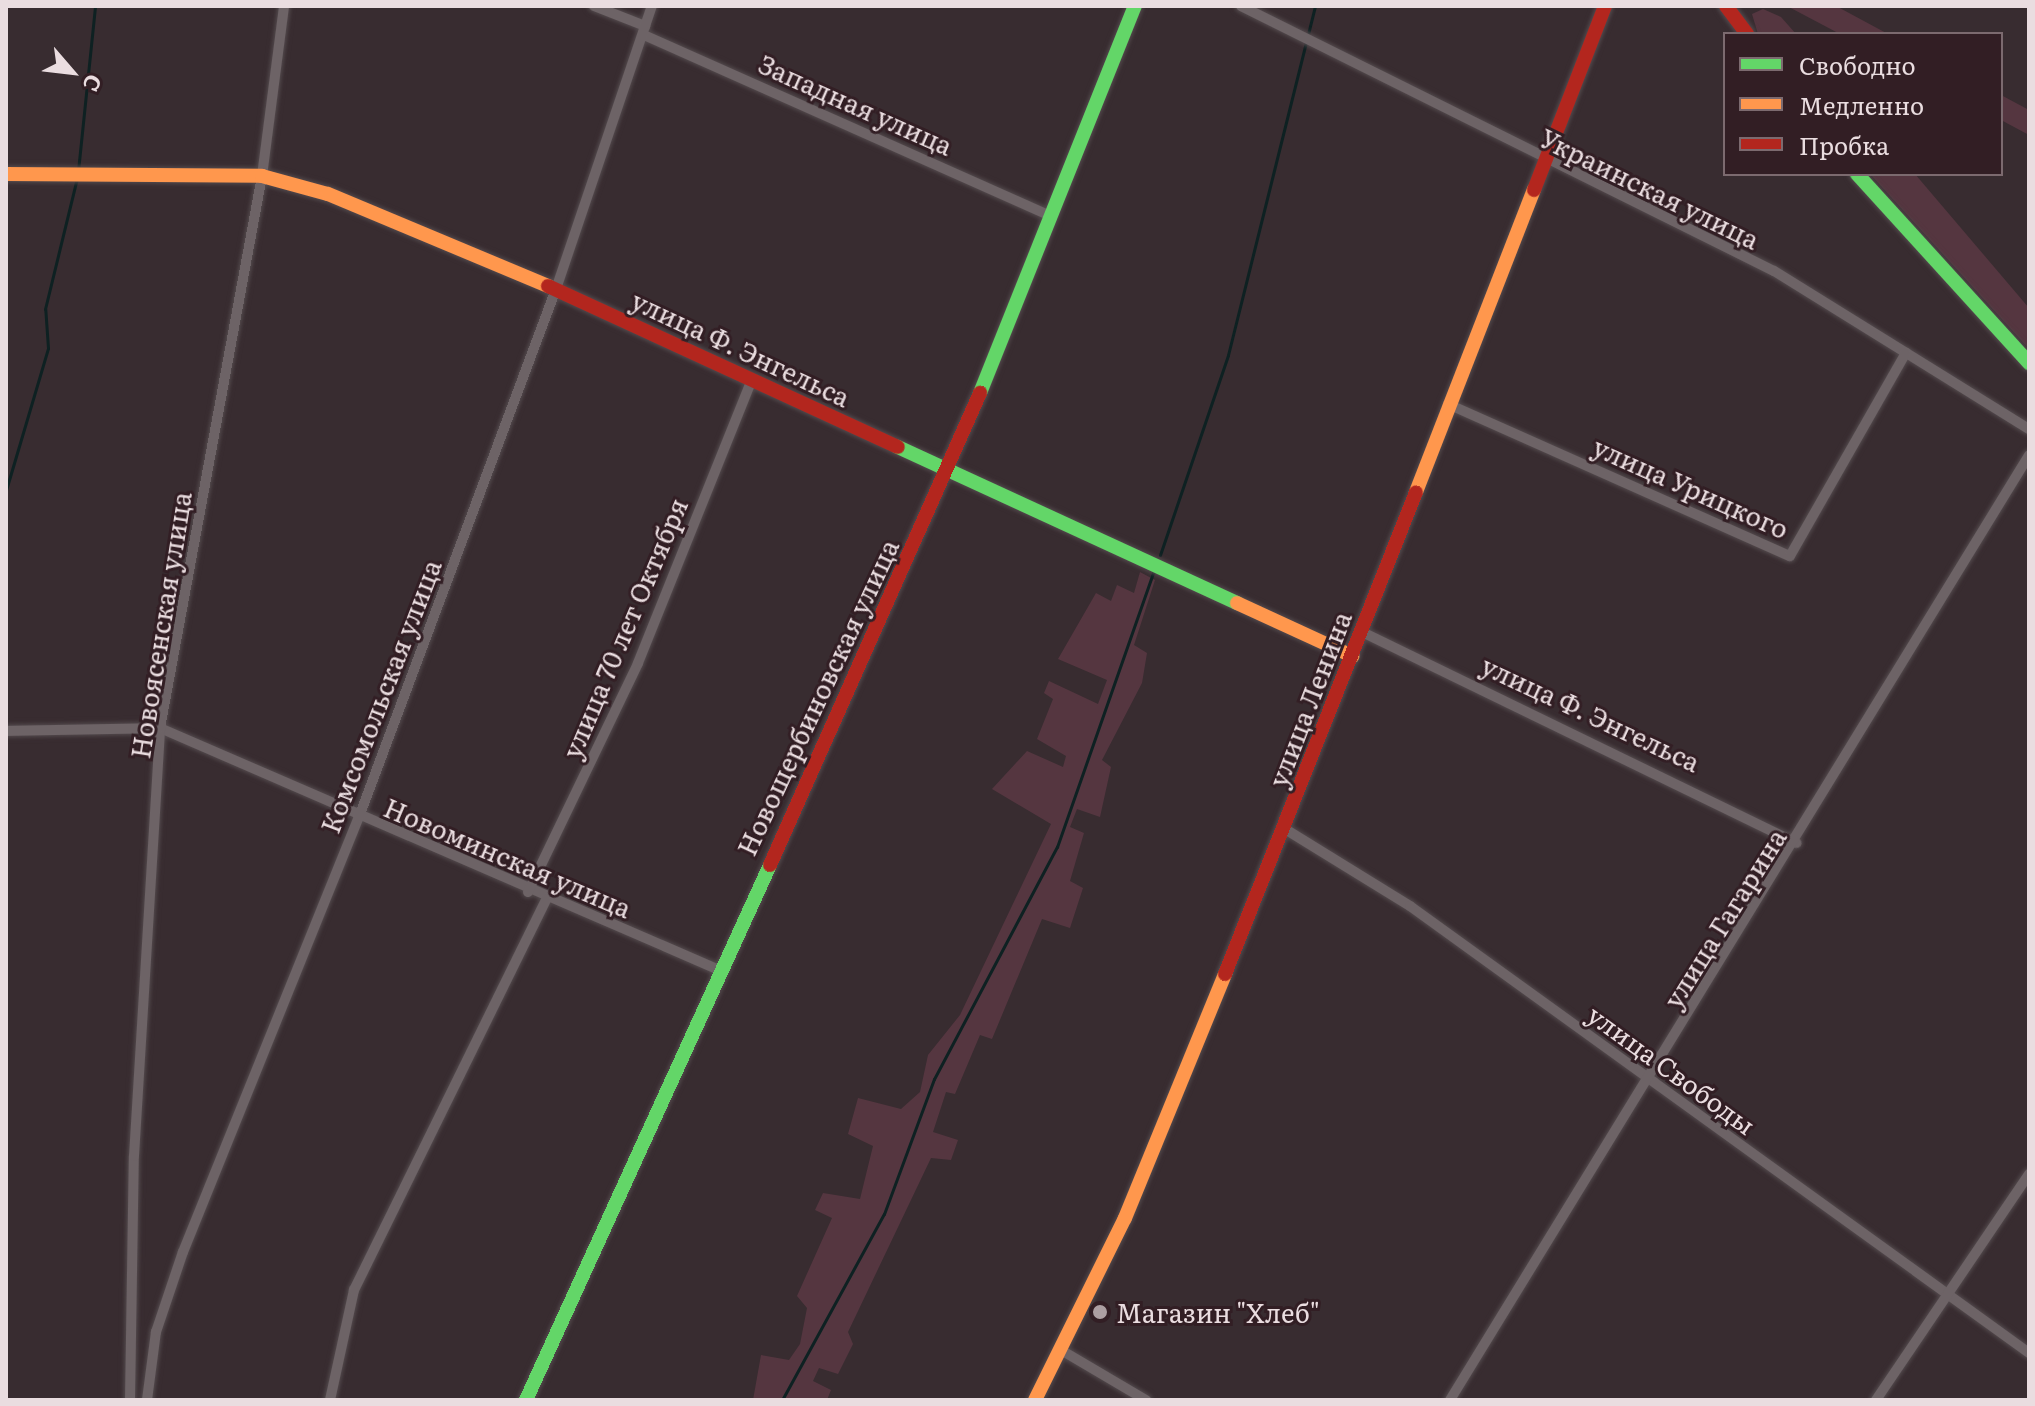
<!DOCTYPE html>
<html>
<head>
<meta charset="utf-8">
<style>
	body { margin:0 }
	#map { position:relative; width:2035px; height:1406px; overflow:hidden; background:#382c30; font-family:Literata,serif }
	div>[style] { position:absolute }
	[style*='--x'] { left:calc(var(--x)*1px); top:calc(var(--y)*1px); width:calc(var(--w)*1px); rotate:calc(var(--a)*1deg) }
	.green>* { inset:0; background:#553640 }
	.stream>* { height:3px; margin:-1.5px; padding:0 1.5px; transform-origin:1.5px; border-radius:1.5px; background:#0e2122 }
	.roads { filter:drop-shadow(0 0 2px #534a4d) drop-shadow(0 0 2px #534a4d) }
	.street>* { height:10px; margin:-5px; padding:0 5px; transform-origin:5px; border-radius:5px; background:#6d6366 }
	.fast>* { height:14px; margin:-7px; padding:0 7px; transform-origin:7px; border-radius:7px; background:#63d668 }
	.slow>* { height:14px; margin:-7px; padding:0 7px; transform-origin:7px; border-radius:7px; background:#ff974d }
	.jam>* { height:14px; margin:-7px; padding:0 7px; transform-origin:7px; border-radius:7px; background:#b3261e }
	.dots>* { width:22px; height:22px; translate:-50% -50%; box-sizing:border-box; border:4px solid #321e24; border-radius:50% }
	span { translate:-50% -50%; white-space:nowrap; text-align:center; line-height:1.15; -webkit-text-stroke:6px #321e24; paint-order:stroke }
	.street-label { font-size:26px; color:#eadde0 }
	.poi-label { font-size:26px; color:#eadde0 }
	.left { translate:0 -50%; text-align:left }
	.frame { position:absolute; inset:0; border:8px solid #eadde0; pointer-events:none }
	.legend { position:absolute; left:1723px; top:32px; width:280px; height:144px; box-sizing:border-box; background:#321e24; border:2px solid #7c6a6f; margin:0; padding:10px 14px; list-style:none; font-size:24px; color:#eadde0 }
	.legend li { display:flex; align-items:center; gap:16px; height:40px }
	.legend b { width:40px; border:2px solid #7c6a6f }
	.north { position:absolute; left:32px; top:32px; width:80px; height:80px; -webkit-text-stroke:6px #321e24; paint-order:stroke; rotate:118deg; font-size:22px; font-weight:700; line-height:32px; text-align:center; color:#eadde0 }
	.north::after { content:''; display:block; margin:auto; width:28px; height:36px; background:#eadde0; clip-path:polygon(50% 0,100% 100%,50% 72%,0 100%) }
</style>
</head>
<body>
<div id="map">
	<div class="green">
		<div style="clip-path:polygon(1787px 6px,1836px 6px,1888px 34px,1840px 34px)"></div>
		<div style="clip-path:polygon(1763px 9px,1781px 17px,1796px 34px,1758px 34px,1752px 14px)"></div>
		<div style="clip-path:polygon(2001px 95px,2029px 110px,2029px 135px,2001px 120px)"></div>
		<div style="clip-path:polygon(1870px 174px,1915px 174px,2029px 308px,2029px 349px)"></div>
		<div style="clip-path:polygon(1140px 572px,1155px 580px,1134px 645px,1147px 653px,1142px 683px,1102px 760px,1111px 767px,1100px 817px,1077px 809px,1070px 827px,1084px 833px,1070px 881px,1083px 888px,1070px 928px,1042px 919px,992px 1039px,980px 1035px,955px 1094px,946px 1092px,933px 1132px,958px 1140px,951px 1160px,931px 1158px,848px 1332px,853px 1344px,838px 1374px,819px 1368px,813px 1381px,831px 1390px,827px 1400px,753px 1400px,761px 1355px,789px 1360px,800px 1344px,807px 1308px,797px 1296px,832px 1218px,815px 1210px,823px 1193px,860px 1199px,873px 1146px,848px 1134px,858px 1098px,901px 1109px,920px 1092px,928px 1055px,960px 1015px,1051px 824px,992px 789px,1027px 751px,1063px 767px,1066px 756px,1037px 739px,1053px 699px,1044px 693px,1049px 681px,1098px 704px,1107px 680px,1058px 659px,1096px 593px,1111px 601px,1117px 585px,1134px 593px)"></div>
	</div>
	<div class="stream">
		<div style="--x:78;--y:171;--w:166;--a:-84.1"></div>
		<div style="--x:6;--y:490;--w:148;--a:-73.5"></div>
		<div style="--x:48;--y:348;--w:39;--a:-94"></div>
		<div style="--x:45;--y:309;--w:135;--a:-76.3"></div>
		<div style="--x:1160;--y:555;--w:211;--a:-71.2"></div>
		<div style="--x:1228;--y:355;--w:360;--a:-76"></div>
		<div style="--x:782;--y:1400;--w:212;--a:-61.3"></div>
		<div style="--x:884;--y:1214;--w:144;--a:-69.7"></div>
		<div style="--x:934;--y:1079;--w:263;--a:-62.1"></div>
		<div style="--x:1057;--y:847;--w:293;--a:-70.7"></div>
	</div>
	<div class="roads">
		<div class="street">
			<div style="--x:594;--y:6;--w:55;--a:21.4"></div>
			<div style="--x:1241;--y:6;--w:595;--a:26.44"></div>
			<div style="--x:1774;--y:271;--w:300;--a:31.8"></div>
			<div style="--x:644;--y:35;--w:445;--a:24"></div>
			<div style="--x:1448;--y:404;--w:374;--a:24"></div>
			<div style="--x:1790;--y:556;--w:234;--a:-60.3"></div>
			<div style="--x:1362;--y:632;--w:483;--a:25.9"></div>
			<div style="--x:6;--y:731;--w:154;--a:-1.1"></div>
			<div style="--x:160;--y:728;--w:607;--a:23.4"></div>
			<div style="--x:1285;--y:829;--w:147;--a:31.6"></div>
			<div style="--x:1410;--y:906;--w:764;--a:35.83"></div>
			<div style="--x:528;--y:892;--w:254;--a:-64.3"></div>
			<div style="--x:638;--y:663;--w:306;--a:-68.1"></div>
			<div style="--x:1061;--y:1350;--w:99;--a:30.5"></div>
			<div style="--x:130;--y:1400;--w:244;--a:-89.1"></div>
			<div style="--x:134;--y:1156;--w:429;--a:-86.5"></div>
			<div style="--x:160;--y:728;--w:561;--a:-79.53"></div>
			<div style="--x:262;--y:176;--w:171;--a:-82.6"></div>
			<div style="--x:147;--y:1400;--w:69;--a:-82.5"></div>
			<div style="--x:156;--y:1332;--w:84;--a:-71.4"></div>
			<div style="--x:183;--y:1252;--w:469;--a:-68"></div>
			<div style="--x:359;--y:817;--w:564;--a:-69.54"></div>
			<div style="--x:556;--y:289;--w:299;--a:-71.3"></div>
			<div style="--x:330;--y:1400;--w:113;--a:-77.7"></div>
			<div style="--x:354;--y:1290;--w:435;--a:-63.8"></div>
			<div style="--x:1450;--y:1400;--w:1108;--a:-58.5"></div>
			<div style="--x:1876;--y:1400;--w:273;--a:-55.9"></div>
		</div>
		<div class="fast">
			<div style="--x:1857;--y:174;--w:256;--a:47.7"></div>
			<div style="--x:980;--y:393;--w:417;--a:-68.2"></div>
			<div style="--x:898;--y:447;--w:373;--a:24.7"></div>
			<div style="--x:526;--y:1400;--w:588;--a:-65.48"></div>
		</div>
		<div class="slow">
			<div style="--x:6;--y:174;--w:256;--a:0.4"></div>
			<div style="--x:262;--y:176;--w:68;--a:15.3"></div>
			<div style="--x:328;--y:194;--w:238;--a:22.7"></div>
			<div style="--x:1416;--y:492;--w:324;--a:-68.7"></div>
			<div style="--x:1237;--y:603;--w:127;--a:24.7"></div>
			<div style="--x:1035;--y:1400;--w:203;--a:-63.7"></div>
			<div style="--x:1125;--y:1218;--w:264;--a:-67.7"></div>
		</div>
		<div class="jam">
			<div style="--x:1726;--y:6;--w:35;--a:53"></div>
			<div style="--x:1534;--y:190;--w:197;--a:-68.9"></div>
			<div style="--x:548;--y:286;--w:385;--a:24.7"></div>
			<div style="--x:770;--y:865;--w:517;--a:-66.01"></div>
			<div style="--x:1225;--y:974;--w:518;--a:-68.38"></div>
		</div>
	</div>
	<div class="dots">
		<div style="left:1100px;top:1312px;background:#ac9fa2"></div>
	</div>
	<div class="street-label">
		<span style="left:856px;top:104px;rotate:24deg">Западная улица</span>
		<span style="left:1650px;top:188px;rotate:26deg">Украинская улица</span>
		<span style="left:741px;top:348px;rotate:25deg">улица Ф. Энгельса</span>
		<span style="left:1691px;top:487px;rotate:24deg">улица Урицкого</span>
		<span style="left:160px;top:625px;rotate:-81deg">Новоясенская улица</span>
		<span style="left:624px;top:628px;rotate:-67deg">улица 70 лет Октября</span>
		<span style="left:380px;top:696px;rotate:-69deg">Комсомольская улица</span>
		<span style="left:817px;top:697px;rotate:-65deg">Новощербиновская улица</span>
		<span style="left:1309px;top:699px;rotate:-69deg">улица Ленина</span>
		<span style="left:1591px;top:713px;rotate:25deg">улица Ф. Энгельса</span>
		<span style="left:508px;top:857px;rotate:23deg">Новоминская улица</span>
		<span style="left:1724px;top:918px;rotate:-58deg">улица Гагарина</span>
		<span style="left:1672px;top:1069px;rotate:36deg">улица Свободы</span>
	</div>
	<div class="poi-label">
		<span class="left" style="left:1116px;top:1312px">Магазин "Хлеб"</span>
	</div>
	<div class="frame"></div>
	<ul class="legend">
	<li><b style="height:10px;background:#63d668"></b>Свободно</li>
	<li><b style="height:10px;background:#ff974d"></b>Медленно</li>
	<li><b style="height:10px;background:#b3261e"></b>Пробка</li>
	</ul>
	<div class="north">С</div>
</div>
</body>
</html>
